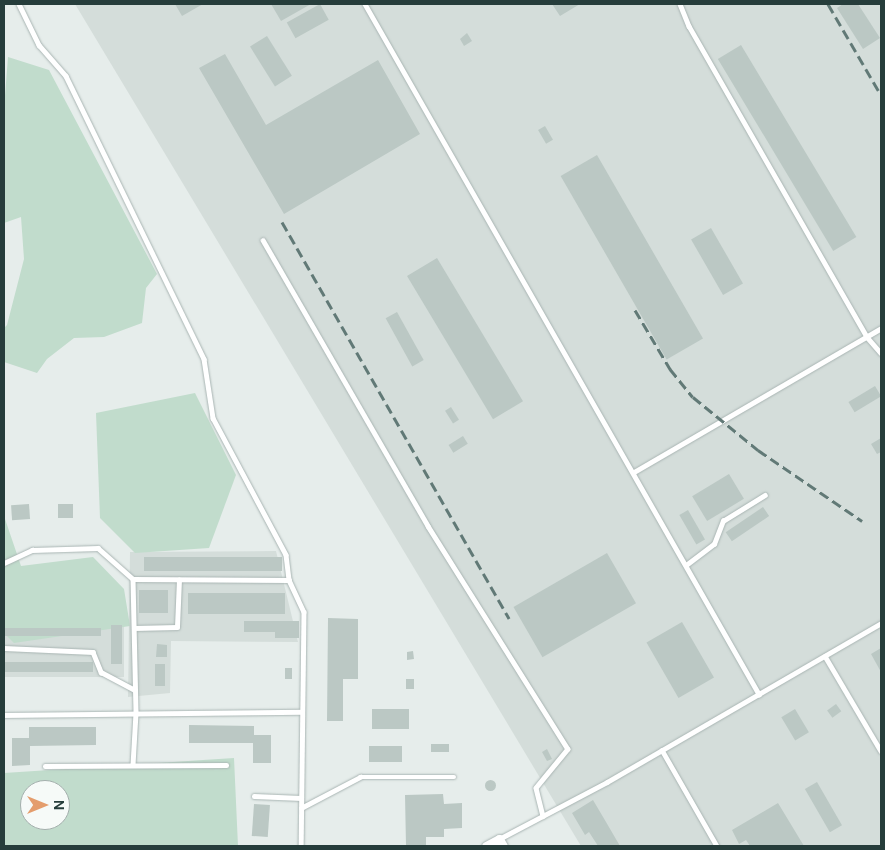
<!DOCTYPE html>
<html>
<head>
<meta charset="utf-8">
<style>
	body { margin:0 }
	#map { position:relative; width:885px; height:850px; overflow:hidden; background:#e6edeb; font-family:"DM Sans",sans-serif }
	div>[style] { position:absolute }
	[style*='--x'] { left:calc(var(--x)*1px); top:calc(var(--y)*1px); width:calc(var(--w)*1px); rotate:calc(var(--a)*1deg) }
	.built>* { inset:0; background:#d4ddda; transform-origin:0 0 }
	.green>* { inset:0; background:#c1dccc }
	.building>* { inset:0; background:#bbc8c4; transform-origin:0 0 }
	.round { border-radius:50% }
	.roads { filter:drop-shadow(0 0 1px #a9b5b3) drop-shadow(0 0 1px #a9b5b3) }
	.lane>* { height:4.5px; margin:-2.25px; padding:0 2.25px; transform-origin:2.25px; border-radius:2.25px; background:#fff }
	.street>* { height:9px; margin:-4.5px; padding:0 4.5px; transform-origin:4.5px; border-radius:4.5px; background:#fff }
	.rail>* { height:3px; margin-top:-1.5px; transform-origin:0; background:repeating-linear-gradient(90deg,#617976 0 10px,transparent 0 15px) }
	span { translate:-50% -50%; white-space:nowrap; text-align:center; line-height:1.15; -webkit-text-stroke:4px #f6faf8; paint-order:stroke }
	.frame { position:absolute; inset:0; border:5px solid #263d3b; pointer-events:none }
	.north { position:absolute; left:20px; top:780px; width:50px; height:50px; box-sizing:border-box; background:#f6faf8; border:1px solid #a3aeac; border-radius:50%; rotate:90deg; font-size:14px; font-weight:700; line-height:20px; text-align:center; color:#263d3b }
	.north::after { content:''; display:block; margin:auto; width:18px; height:22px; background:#e49d6d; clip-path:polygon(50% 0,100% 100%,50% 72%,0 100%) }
</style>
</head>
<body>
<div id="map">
	<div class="built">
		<div style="clip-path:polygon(75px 4px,881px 4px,881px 846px,581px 846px)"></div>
		<div style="clip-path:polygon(276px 551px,298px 642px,171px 641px,170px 693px,128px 697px,130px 552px)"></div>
		<div style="left:124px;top:622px;width:55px;height:120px;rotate:90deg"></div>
	</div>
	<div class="green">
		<div style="clip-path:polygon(8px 57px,49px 70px,157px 274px,146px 288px,142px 323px,104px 337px,74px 338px,47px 359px,37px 373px,4px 362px,4px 328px,7px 325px,24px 259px,21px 217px,4px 223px,4px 108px)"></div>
		<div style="clip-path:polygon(195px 393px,236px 475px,209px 548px,135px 553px,100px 518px,96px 413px)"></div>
		<div style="clip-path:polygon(4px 516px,21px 566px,93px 557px,124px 589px,130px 626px,14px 643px,4px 633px)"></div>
		<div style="clip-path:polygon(evenodd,234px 758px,238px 846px,4px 846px,4px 773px,234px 758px,30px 790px,60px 790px,60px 820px,30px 820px,30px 790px)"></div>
	</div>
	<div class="building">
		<div style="clip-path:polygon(175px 4px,203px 4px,182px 16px)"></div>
		<div style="clip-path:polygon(271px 4px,311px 4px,281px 21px)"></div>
		<div style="left:320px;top:4px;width:18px;height:38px;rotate:61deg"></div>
		<div style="clip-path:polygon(552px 4px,580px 4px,560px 16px)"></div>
		<div style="clip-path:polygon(843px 4px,858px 4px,880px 38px,863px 49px,837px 8px)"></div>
		<div style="clip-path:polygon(467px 33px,472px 41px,464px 46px,460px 39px)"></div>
		<div style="left:267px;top:36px;width:47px;height:20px;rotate:58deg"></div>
		<div style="left:741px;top:45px;width:224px;height:27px;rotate:59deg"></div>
		<div style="clip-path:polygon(225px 54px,266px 125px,378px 60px,420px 134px,284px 214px,199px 68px)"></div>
		<div style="left:545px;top:126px;width:16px;height:8px;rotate:60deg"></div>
		<div style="left:597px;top:155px;width:212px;height:42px;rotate:60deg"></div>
		<div style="left:711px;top:228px;width:64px;height:23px;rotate:60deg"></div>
		<div style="left:437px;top:258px;width:167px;height:35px;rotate:59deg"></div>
		<div style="left:397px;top:312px;width:55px;height:13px;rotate:61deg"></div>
		<div style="left:875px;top:386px;width:12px;height:31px;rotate:59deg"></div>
		<div style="left:451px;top:407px;width:15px;height:7px;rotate:58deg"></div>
		<div style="left:463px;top:436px;width:9px;height:17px;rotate:58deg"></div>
		<div style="clip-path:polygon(881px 438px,881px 452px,877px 454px,871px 444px)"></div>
		<div style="left:729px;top:474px;width:29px;height:43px;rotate:59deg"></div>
		<div style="left:29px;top:504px;width:15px;height:18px;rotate:86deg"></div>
		<div style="left:73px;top:504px;width:14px;height:15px;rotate:90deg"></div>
		<div style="left:763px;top:507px;width:11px;height:45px;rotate:56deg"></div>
		<div style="left:688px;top:510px;width:34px;height:10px;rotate:60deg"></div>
		<div style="left:607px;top:553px;width:58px;height:108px;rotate:60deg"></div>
		<div style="left:282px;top:557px;width:14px;height:138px;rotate:90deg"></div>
		<div style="left:139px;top:590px;width:29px;height:23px"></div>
		<div style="left:285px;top:593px;width:21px;height:97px;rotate:90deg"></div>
		<div style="clip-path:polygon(328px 618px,358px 619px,358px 679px,343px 679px,343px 721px,327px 721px)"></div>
		<div style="clip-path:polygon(244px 621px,299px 621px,299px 638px,275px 638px,275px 632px,244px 632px)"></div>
		<div style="left:682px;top:622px;width:64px;height:41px;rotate:60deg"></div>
		<div style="left:122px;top:625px;width:39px;height:11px;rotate:90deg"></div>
		<div style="left:101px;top:628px;width:8px;height:97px;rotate:90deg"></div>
		<div style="clip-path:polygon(157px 644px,167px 645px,167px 657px,156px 657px)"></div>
		<div style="clip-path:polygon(881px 648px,881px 672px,871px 654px)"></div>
		<div style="clip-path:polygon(413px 651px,414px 659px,407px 660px,407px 652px)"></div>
		<div style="left:93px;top:662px;width:10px;height:89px;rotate:90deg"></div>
		<div style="left:155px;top:664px;width:10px;height:22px"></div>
		<div style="left:285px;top:668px;width:7px;height:11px"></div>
		<div style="left:406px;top:679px;width:8px;height:10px"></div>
		<div style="left:836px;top:704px;width:9px;height:11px;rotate:54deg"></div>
		<div style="left:372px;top:709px;width:37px;height:20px"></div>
		<div style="left:795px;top:709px;width:27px;height:16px;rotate:59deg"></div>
		<div style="clip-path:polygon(189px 725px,254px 726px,254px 735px,271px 735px,271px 763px,253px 763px,253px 743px,189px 743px)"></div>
		<div style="clip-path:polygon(29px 727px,96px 727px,96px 745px,30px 746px,30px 765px,12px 766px,12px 738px,29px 738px)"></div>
		<div style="left:431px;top:744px;width:18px;height:8px"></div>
		<div style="left:369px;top:746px;width:33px;height:16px"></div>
		<div style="clip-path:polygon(547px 749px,552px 759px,547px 761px,542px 752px)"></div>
		<div class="round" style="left:484.5px;top:779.5px;width:11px;height:11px"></div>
		<div style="left:817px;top:782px;width:50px;height:14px;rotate:60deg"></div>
		<div style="clip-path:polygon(443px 794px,444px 804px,462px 803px,462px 828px,444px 829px,444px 837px,426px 837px,426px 846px,406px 846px,405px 795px)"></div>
		<div style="clip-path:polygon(593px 800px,606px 822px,620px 846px,598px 846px,589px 832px,585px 835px,572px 813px)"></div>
		<div style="clip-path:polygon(778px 803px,804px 846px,750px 846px,746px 840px,739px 844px,732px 830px)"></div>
		<div style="left:254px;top:804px;width:16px;height:32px;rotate:4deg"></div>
	</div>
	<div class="roads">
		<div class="lane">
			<div style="--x:19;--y:4;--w:46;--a:64"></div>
			<div style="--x:39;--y:45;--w:41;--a:48.9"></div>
			<div style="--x:66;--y:76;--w:315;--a:64"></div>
			<div style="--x:204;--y:359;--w:60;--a:81.3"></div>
			<div style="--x:213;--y:418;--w:155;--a:61.9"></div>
			<div style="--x:286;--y:555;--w:25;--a:83"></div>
			<div style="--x:289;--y:580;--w:35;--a:65"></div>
			<div style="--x:304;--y:612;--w:234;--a:90.7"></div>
			<div style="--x:365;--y:4;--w:795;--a:60.27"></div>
			<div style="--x:680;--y:4;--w:24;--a:68"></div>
			<div style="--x:689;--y:26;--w:358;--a:60.2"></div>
			<div style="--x:867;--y:337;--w:21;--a:49"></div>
			<div style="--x:263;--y:240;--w:330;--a:60"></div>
			<div style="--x:428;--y:526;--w:263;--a:57.9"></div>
			<div style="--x:568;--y:749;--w:50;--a:129.4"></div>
			<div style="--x:536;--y:788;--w:29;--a:76"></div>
			<div style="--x:634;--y:472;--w:286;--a:-30.2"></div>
			<div style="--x:4;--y:563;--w:31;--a:-25"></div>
			<div style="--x:32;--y:550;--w:66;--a:-1.7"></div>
			<div style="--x:98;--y:548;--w:47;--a:41.5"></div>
			<div style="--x:133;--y:579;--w:156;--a:0.4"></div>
			<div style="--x:686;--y:565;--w:35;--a:-37"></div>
			<div style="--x:714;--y:544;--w:25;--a:-69"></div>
			<div style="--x:723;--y:521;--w:49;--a:-31.8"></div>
			<div style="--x:133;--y:579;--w:134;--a:88.7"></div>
			<div style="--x:136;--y:713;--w:52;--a:93.3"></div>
			<div style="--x:134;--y:628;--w:43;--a:-1.3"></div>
			<div style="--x:177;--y:627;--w:47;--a:-87.6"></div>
			<div style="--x:4;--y:648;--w:89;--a:2.6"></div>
			<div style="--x:93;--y:652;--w:22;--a:68"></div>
			<div style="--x:101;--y:672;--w:38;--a:28"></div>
			<div style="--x:825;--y:656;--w:110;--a:59.5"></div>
			<div style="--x:4;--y:715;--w:297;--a:-0.6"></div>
			<div style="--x:662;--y:750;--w:111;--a:60.2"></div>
			<div style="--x:45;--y:766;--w:181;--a:-0.3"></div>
			<div style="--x:254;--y:796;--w:47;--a:2.4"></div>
			<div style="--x:301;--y:808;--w:67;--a:-27.7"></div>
			<div style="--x:360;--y:777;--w:94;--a:0"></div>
			<div style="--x:499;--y:839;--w:122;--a:-27.8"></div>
			<div style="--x:607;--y:782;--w:317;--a:-30.1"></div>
		</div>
		<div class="street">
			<div style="--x:486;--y:846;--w:15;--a:-28"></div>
			<div style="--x:499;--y:839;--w:8;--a:60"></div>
		</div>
	</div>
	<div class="rail">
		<div style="--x:828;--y:4;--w:105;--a:59.8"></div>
		<div style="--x:282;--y:222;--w:457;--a:60.2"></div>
		<div style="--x:635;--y:310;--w:69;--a:59.3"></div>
		<div style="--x:670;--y:369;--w:36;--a:51"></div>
		<div style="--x:693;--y:397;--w:84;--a:39.2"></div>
		<div style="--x:758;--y:450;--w:126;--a:34.3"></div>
	</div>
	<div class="frame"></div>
	<div class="north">N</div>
</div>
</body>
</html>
